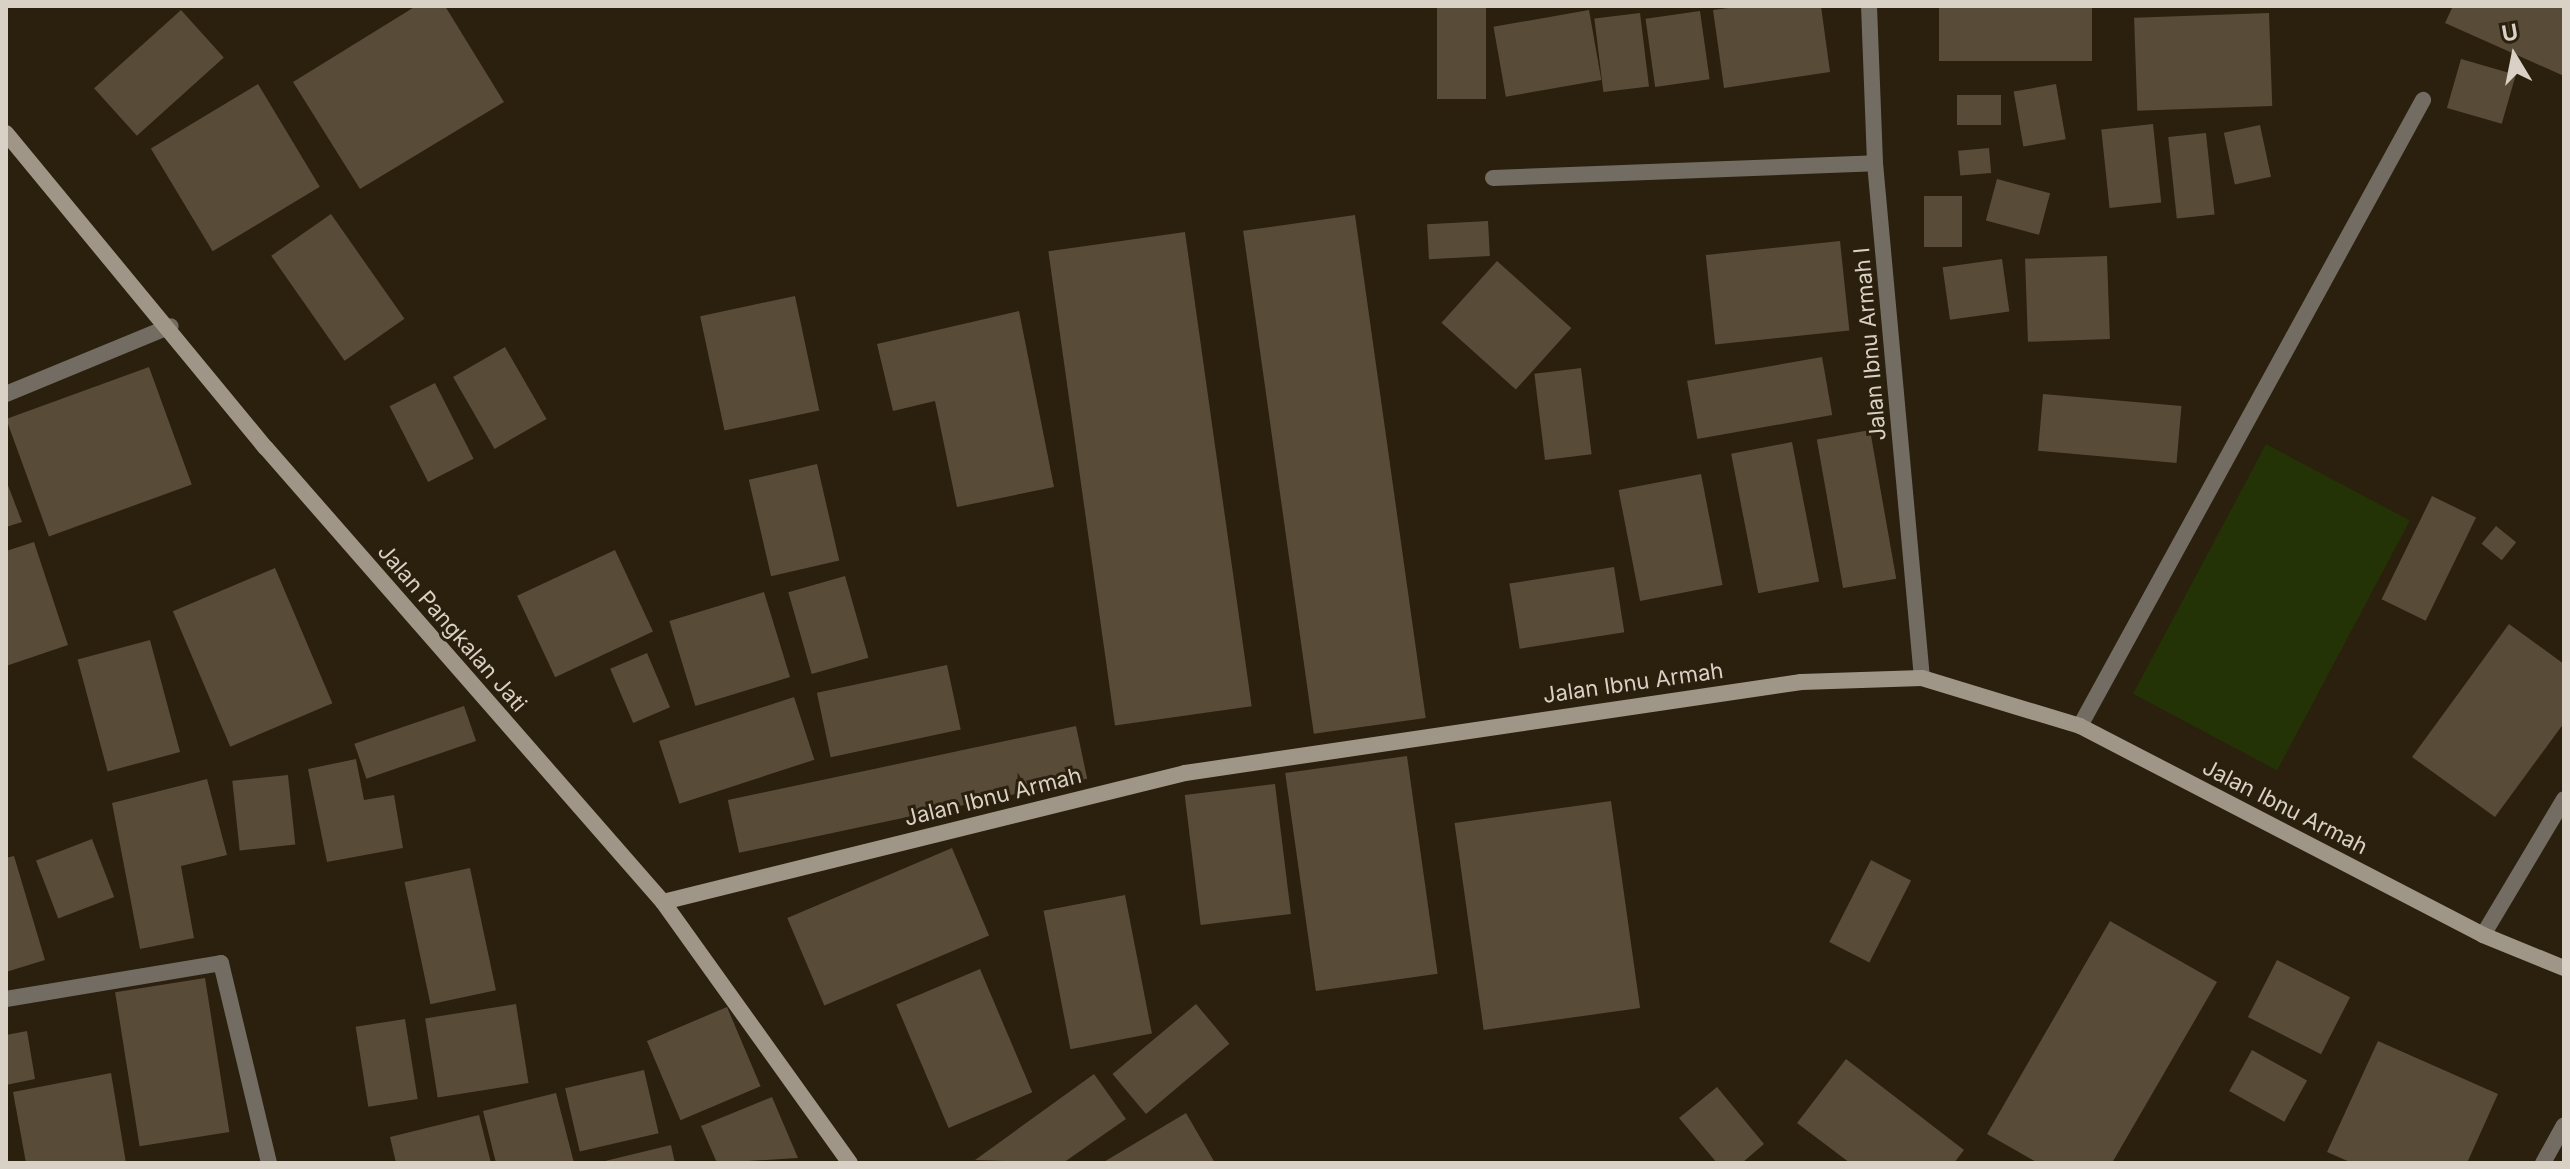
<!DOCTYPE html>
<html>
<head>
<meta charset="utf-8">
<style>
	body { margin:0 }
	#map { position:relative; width:2570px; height:1169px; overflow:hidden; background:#2b1f0d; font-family:Inter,sans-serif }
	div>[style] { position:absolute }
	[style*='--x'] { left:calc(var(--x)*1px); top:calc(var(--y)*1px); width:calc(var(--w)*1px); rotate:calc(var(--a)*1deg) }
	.green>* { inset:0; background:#243305; transform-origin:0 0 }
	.building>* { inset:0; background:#584b37; transform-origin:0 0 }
	.street>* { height:16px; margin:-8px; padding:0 8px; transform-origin:8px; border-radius:8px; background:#726c63 }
	.secondary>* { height:16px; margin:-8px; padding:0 8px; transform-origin:8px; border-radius:8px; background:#a09687 }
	span { translate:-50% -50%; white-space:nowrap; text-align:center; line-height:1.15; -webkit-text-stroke:6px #2b1f0d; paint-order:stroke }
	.street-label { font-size:22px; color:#d9d1c5 }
	.frame { position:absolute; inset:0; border:8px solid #d9d1c5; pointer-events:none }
	.north { position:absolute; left:2474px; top:16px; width:80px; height:80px; -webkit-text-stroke:6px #2b1f0d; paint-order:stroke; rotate:350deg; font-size:22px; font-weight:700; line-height:32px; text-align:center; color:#d9d1c5 }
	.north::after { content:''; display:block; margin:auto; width:28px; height:36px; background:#d9d1c5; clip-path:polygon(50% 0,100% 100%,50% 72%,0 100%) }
</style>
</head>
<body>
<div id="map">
	<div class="green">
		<div style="left:2266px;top:444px;width:163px;height:283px;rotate:28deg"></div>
	</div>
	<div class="building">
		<div style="clip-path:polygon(416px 6px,445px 6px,504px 102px,360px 189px,293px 82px)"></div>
		<div style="left:1437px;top:6px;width:49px;height:93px"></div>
		<div style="clip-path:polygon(1743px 6px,1821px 6px,1830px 72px,1724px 88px,1713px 10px)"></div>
		<div style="left:1939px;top:6px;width:153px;height:55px"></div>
		<div style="clip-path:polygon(2453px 6px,2564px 6px,2564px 76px,2445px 23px)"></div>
		<div style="left:181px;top:10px;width:64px;height:117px;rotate:48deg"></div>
		<div style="left:1589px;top:10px;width:71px;height:97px;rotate:80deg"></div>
		<div style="left:1700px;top:11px;width:69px;height:55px;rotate:82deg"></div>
		<div style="left:1640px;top:13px;width:74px;height:46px;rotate:83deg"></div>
		<div style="left:2269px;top:13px;width:93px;height:135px;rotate:88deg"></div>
		<div style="left:2461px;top:59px;width:57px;height:51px;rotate:16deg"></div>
		<div style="left:258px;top:84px;width:120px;height:125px;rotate:59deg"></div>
		<div style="left:2056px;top:84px;width:56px;height:43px;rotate:80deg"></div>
		<div style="left:1957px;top:95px;width:44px;height:30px"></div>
		<div style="left:2153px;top:124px;width:79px;height:52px;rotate:84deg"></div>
		<div style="left:2260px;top:125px;width:53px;height:37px;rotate:78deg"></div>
		<div style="left:2206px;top:133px;width:82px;height:38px;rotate:84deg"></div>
		<div style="left:1989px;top:148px;width:25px;height:31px;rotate:85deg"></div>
		<div style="left:1997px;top:179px;width:55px;height:43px;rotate:15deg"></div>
		<div style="left:1962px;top:196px;width:51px;height:38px;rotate:90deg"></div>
		<div style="left:331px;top:214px;width:128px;height:73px;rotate:55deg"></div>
		<div style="left:1355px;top:215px;width:508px;height:113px;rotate:82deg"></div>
		<div style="left:1488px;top:221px;width:35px;height:61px;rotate:87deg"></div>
		<div style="left:1185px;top:232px;width:479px;height:138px;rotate:82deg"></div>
		<div style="left:1840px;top:241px;width:90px;height:135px;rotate:84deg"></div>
		<div style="left:2107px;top:256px;width:83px;height:82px;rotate:88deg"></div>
		<div style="left:2002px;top:259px;width:53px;height:60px;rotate:82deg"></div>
		<div style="left:1497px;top:261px;width:100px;height:83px;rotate:42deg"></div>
		<div style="left:795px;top:296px;width:117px;height:97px;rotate:78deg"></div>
		<div style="clip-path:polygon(1019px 311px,1054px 487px,957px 507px,935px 401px,893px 411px,877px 344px)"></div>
		<div style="left:505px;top:347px;width:83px;height:60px;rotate:60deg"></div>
		<div style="left:1822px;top:357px;width:59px;height:137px;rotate:80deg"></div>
		<div style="left:149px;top:367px;width:125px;height:152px;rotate:70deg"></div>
		<div style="left:1581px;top:368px;width:87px;height:47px;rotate:83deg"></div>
		<div style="left:435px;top:383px;width:85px;height:51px;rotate:63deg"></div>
		<div style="left:2043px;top:394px;width:139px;height:57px;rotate:5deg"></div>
		<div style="left:1870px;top:430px;width:151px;height:54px;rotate:80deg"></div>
		<div style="left:1792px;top:442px;width:142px;height:62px;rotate:79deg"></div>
		<div style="left:817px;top:464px;width:99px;height:70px;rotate:77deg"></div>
		<div style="left:1701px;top:474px;width:113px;height:84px;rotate:79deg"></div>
		<div style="clip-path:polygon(6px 480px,22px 522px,6px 527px)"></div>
		<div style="left:2432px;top:496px;width:49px;height:115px;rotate:26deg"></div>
		<div style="left:2496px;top:526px;width:26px;height:23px;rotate:39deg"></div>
		<div style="clip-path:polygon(34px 542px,68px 645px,6px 666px,6px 551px)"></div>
		<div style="left:615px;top:550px;width:90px;height:108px;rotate:65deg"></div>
		<div style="left:1614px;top:567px;width:66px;height:106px;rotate:81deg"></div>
		<div style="left:275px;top:568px;width:147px;height:111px;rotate:67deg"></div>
		<div style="left:845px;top:576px;width:85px;height:59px;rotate:74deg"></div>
		<div style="left:764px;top:592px;width:89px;height:99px;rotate:73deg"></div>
		<div style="clip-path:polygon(2509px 624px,2564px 664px,2564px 723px,2495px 817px,2412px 757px)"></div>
		<div style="left:150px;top:640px;width:116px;height:75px;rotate:75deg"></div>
		<div style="left:647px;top:653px;width:59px;height:40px;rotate:67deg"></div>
		<div style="left:947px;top:665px;width:66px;height:133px;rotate:78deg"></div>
		<div style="left:794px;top:697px;width:66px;height:142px;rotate:72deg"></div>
		<div style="left:464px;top:706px;width:37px;height:116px;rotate:71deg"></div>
		<div style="left:1076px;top:726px;width:54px;height:356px;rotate:78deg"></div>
		<div style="left:1407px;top:756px;width:220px;height:123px;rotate:82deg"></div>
		<div style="clip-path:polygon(356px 759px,364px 800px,394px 795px,403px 848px,327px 862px,308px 769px)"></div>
		<div style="left:288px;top:775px;width:70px;height:56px;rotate:84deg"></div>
		<div style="clip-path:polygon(207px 779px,227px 855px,181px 866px,194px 938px,140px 949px,112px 803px)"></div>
		<div style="left:1275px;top:784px;width:131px;height:91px;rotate:83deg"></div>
		<div style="left:1611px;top:801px;width:209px;height:158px;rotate:82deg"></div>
		<div style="left:92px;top:839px;width:62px;height:60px;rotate:69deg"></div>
		<div style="left:952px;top:848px;width:95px;height:179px;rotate:67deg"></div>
		<div style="clip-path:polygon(14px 856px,45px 960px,6px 972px,6px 858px)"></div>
		<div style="left:1871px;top:860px;width:45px;height:92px;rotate:27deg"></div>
		<div style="left:470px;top:868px;width:125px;height:67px;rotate:78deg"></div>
		<div style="left:1125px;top:895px;width:141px;height:83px;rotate:79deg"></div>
		<div style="clip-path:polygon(2110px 921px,2217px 982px,2112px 1163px,2038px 1163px,1987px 1134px)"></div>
		<div style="left:2277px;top:960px;width:82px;height:64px;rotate:27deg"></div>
		<div style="left:980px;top:969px;width:134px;height:91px;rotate:67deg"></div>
		<div style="left:205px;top:978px;width:156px;height:91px;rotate:81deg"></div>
		<div style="left:516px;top:1004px;width:80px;height:92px;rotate:81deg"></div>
		<div style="left:1196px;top:1004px;width:52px;height:109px;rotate:50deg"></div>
		<div style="left:727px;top:1007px;width:86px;height:87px;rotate:67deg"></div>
		<div style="left:405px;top:1019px;width:81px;height:50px;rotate:81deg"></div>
		<div style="clip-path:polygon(27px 1031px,35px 1079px,6px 1085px,6px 1035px)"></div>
		<div style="clip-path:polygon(2378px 1041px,2498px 1094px,2467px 1163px,2352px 1163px,2327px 1152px)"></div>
		<div style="left:2252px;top:1050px;width:63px;height:47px;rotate:29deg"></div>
		<div style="clip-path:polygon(1846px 1059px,1964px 1150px,1954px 1163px,1850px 1163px,1797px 1123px)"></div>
		<div style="left:644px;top:1070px;width:65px;height:81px;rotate:77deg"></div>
		<div style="clip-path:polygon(111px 1073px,126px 1163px,26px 1163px,13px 1092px)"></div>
		<div style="clip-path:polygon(1094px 1074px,1126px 1119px,1063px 1163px,975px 1160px)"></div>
		<div style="clip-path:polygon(1717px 1087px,1764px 1144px,1742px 1163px,1717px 1163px,1679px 1118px)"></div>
		<div style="clip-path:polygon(556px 1093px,574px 1163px,496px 1163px,483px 1111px)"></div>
		<div style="clip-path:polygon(772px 1097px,798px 1158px,717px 1163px,701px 1126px)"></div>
		<div style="clip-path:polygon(1186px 1113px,1215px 1163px,1102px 1163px)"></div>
		<div style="clip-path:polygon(479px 1115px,491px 1163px,396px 1163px,390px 1137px)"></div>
		<div style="clip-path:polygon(671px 1145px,675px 1163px,601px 1163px,601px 1162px)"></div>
	</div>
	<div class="street">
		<div style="--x:1869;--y:6;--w:157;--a:87.8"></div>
		<div style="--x:1875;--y:163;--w:517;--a:84.79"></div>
		<div style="--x:1493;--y:178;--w:382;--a:-2.2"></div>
		<div style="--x:6;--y:394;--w:178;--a:-22.4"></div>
		<div style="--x:2080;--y:726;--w:714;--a:-61.28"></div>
		<div style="--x:2483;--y:935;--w:158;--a:-59.2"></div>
		<div style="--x:6;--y:999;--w:218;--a:-9.5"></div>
		<div style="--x:221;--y:963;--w:206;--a:76.5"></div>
		<div style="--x:2543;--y:1163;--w:43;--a:-61.1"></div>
	</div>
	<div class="secondary">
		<div style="--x:6;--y:133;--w:408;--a:50.5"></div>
		<div style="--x:266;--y:448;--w:603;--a:48.83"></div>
		<div style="--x:663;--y:902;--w:321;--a:54.4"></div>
		<div style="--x:663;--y:902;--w:538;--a:-13.88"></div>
		<div style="--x:1185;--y:773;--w:623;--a:-8.4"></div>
		<div style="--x:1801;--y:682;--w:121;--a:-1.9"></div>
		<div style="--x:1922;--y:678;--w:165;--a:16.9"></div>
		<div style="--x:2080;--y:726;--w:454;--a:27.4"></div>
		<div style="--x:2483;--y:935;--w:87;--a:22.2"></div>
	</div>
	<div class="street-label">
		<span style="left:1870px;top:344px;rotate:-95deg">Jalan Ibnu Armah I</span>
		<span style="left:452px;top:628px;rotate:49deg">Jalan Pangkalan Jati</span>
		<span style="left:1633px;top:683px;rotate:-8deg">Jalan Ibnu Armah</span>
		<span style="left:993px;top:797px;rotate:-14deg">Jalan Ibnu Armah</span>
		<span style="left:2285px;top:807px;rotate:27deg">Jalan Ibnu Armah</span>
	</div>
	<div class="frame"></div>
	<div class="north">U</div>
</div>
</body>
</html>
